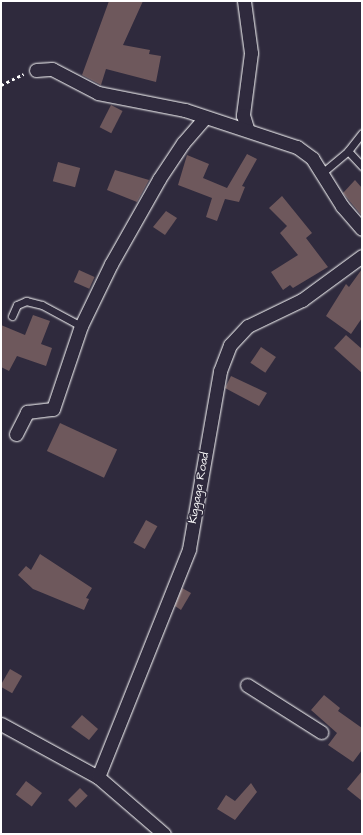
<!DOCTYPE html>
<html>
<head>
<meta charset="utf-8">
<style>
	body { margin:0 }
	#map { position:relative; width:363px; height:835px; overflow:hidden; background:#2f2a3d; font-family:"Architects Daughter",sans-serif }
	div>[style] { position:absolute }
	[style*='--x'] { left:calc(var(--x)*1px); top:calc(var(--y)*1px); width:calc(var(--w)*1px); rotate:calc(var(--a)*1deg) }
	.building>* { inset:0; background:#6e585c; transform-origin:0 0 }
	.path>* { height:2.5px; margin-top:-1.25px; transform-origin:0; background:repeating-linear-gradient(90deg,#fff 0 3px,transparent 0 6px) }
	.roads { filter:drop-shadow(0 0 1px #fff) drop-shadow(0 0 1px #fff) }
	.lane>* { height:7px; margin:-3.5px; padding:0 3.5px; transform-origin:3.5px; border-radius:3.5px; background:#2f2a3d }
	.street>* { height:13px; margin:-6.5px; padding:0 6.5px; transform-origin:6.5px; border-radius:6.5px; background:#2f2a3d }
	span { translate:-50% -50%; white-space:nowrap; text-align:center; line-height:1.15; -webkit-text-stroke:3px #2f2a3d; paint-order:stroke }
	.street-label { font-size:12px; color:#fff }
	.frame { position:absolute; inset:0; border:2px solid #fff; pointer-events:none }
</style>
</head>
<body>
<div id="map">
	<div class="building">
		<div style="clip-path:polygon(109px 1px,143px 1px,123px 45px,150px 50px,149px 54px,161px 56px,156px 82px,106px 69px,101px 85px,82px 75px)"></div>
		<div style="left:111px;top:105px;width:13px;height:25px;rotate:27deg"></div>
		<div style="clip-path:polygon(247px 154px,257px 159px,242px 186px,245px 187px,239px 202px,225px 199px,217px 221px,206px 217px,212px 198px,178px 185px,187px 155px,209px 164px,203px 178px,227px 188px)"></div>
		<div style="left:58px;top:162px;width:23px;height:20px;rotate:15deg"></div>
		<div style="clip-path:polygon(115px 170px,149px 180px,137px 202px,107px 190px)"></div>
		<div style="clip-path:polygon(355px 180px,362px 188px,362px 216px,343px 193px)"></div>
		<div style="clip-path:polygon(282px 196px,312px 233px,306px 238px,328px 267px,293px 288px,290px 285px,283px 290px,271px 272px,298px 255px,280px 233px,287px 226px,269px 208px)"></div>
		<div style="clip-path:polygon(166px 211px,177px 218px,165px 235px,153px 227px)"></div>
		<div style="clip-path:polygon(362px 269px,362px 318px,351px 334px,326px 316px,346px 284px,349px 287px)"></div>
		<div style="left:79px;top:270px;width:17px;height:13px;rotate:24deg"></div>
		<div style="clip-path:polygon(33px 315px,50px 321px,41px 344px,52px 348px,46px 366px,17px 356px,9px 371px,1px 367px,1px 325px,25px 335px)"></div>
		<div style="clip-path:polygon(346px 335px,362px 349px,362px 373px,334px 348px)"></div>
		<div style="left:261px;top:347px;width:18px;height:19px;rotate:34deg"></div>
		<div style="clip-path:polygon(231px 376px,267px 393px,259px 406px,225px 388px)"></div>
		<div style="left:60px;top:423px;width:63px;height:31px;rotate:25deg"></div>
		<div style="left:146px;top:520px;width:13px;height:26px;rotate:29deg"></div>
		<div style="clip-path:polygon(40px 554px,92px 588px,86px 598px,89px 599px,84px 610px,33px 589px,18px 575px,26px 566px,31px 570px)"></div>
		<div style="clip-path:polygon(182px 588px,191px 593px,181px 610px,175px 606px)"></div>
		<div style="left:10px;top:669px;width:14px;height:20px;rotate:30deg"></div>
		<div style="clip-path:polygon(324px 695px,340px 708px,338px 711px,362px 728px,362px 750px,353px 762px,328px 745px,337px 733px,311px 710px)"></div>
		<div style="clip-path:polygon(82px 715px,98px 729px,89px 740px,71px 727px)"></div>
		<div style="clip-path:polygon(362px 771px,362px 801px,347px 789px)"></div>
		<div style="left:26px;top:781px;width:20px;height:17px;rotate:37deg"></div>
		<div style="clip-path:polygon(251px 783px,257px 792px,235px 820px,217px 809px,226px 795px,235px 801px)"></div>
		<div style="left:80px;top:788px;width:11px;height:17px;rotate:45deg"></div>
	</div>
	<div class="path">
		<div style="--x:1;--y:85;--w:25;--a:-26"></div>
	</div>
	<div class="roads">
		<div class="lane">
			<div style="--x:348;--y:151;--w:21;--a:47"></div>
			<div style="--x:322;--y:173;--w:34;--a:-40"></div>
			<div style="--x:348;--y:151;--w:23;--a:-52"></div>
			<div style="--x:12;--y:316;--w:12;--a:-66"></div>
			<div style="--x:17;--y:305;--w:10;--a:-24"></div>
			<div style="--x:26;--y:301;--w:16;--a:14"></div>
			<div style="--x:42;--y:305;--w:44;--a:28.3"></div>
		</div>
		<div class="street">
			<div style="--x:244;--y:1;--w:52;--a:82.3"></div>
			<div style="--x:251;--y:53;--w:63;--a:97.4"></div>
			<div style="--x:243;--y:115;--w:14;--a:73"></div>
			<div style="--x:36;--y:70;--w:16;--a:-4"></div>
			<div style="--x:52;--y:69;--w:52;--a:27.6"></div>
			<div style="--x:98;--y:93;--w:89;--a:11.1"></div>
			<div style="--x:185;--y:110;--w:118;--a:18.3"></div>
			<div style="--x:297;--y:147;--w:19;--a:36"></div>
			<div style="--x:312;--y:158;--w:57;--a:58"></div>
			<div style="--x:342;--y:206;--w:30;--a:49"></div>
			<div style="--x:16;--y:434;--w:25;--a:-63"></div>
			<div style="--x:27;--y:412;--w:26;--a:-7"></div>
			<div style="--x:53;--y:409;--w:88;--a:-71.4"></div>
			<div style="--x:81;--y:326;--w:69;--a:-64.2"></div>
			<div style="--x:111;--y:264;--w:98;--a:-60.5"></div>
			<div style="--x:159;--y:179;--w:43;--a:-56.3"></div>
			<div style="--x:183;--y:143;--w:33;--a:-49"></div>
			<div style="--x:247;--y:685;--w:88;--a:32.4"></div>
			<div style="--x:1;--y:724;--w:111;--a:28.7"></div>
			<div style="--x:98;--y:777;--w:87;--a:40.8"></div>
			<div style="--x:98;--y:777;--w:245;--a:-68.2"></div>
			<div style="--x:189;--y:549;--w:181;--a:-80.1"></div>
			<div style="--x:220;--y:371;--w:28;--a:-69"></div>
			<div style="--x:230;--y:345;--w:26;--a:-47"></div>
			<div style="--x:248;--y:326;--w:60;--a:-25.7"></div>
			<div style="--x:302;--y:300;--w:74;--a:-36.3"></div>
		</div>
	</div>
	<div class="street-label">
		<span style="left:199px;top:488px;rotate:-80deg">Kiggaga Road</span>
	</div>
	<div class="frame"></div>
</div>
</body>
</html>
